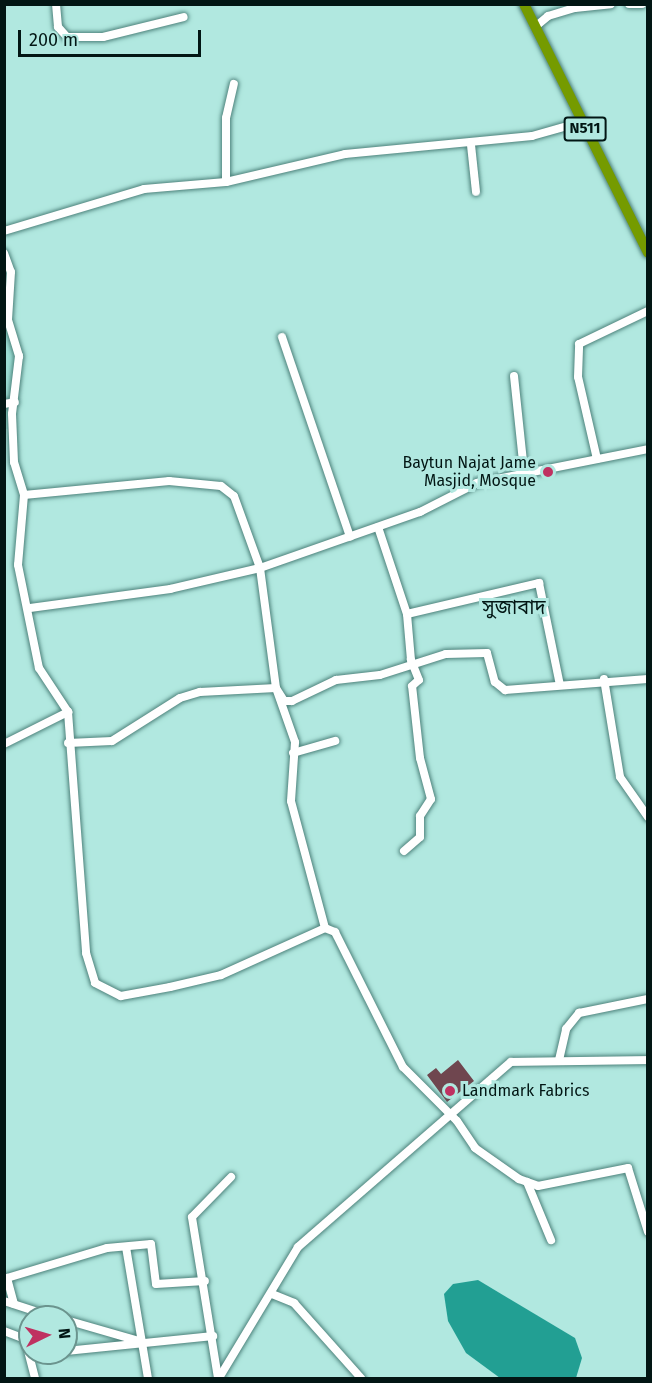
<!DOCTYPE html>
<html>
<head>
<meta charset="utf-8">
<style>
	body { margin:0 }
	#map { position:relative; width:652px; height:1383px; overflow:hidden; background:#b1e8e0; font-family:"Fira Sans","Noto Sans Bengali",sans-serif }
	div>[style] { position:absolute }
	[style*='--x'] { left:calc(var(--x)*1px); top:calc(var(--y)*1px); width:calc(var(--w)*1px); rotate:calc(var(--a)*1deg) }
	.built>* { inset:0; background:#9ddfd6 }
	.water>* { inset:0; background:#229f93 }
	.building>* { inset:0; background:#6f464f }
	.roads { filter:drop-shadow(0 0 2px #4d827b) drop-shadow(0 0 2px #4d827b) }
	.minor>* { height:8px; margin:-4px; padding:0 4px; transform-origin:4px; border-radius:4px; background:#fff }
	.highway>* { height:10px; margin:-5px; padding:0 5px; transform-origin:5px; border-radius:5px; background:#759b00 }
	.dots>* { width:16px; height:16px; translate:-50% -50%; box-sizing:border-box; border:3px solid #b1e8e0; border-radius:50% }
	span { translate:-50% -50%; white-space:nowrap; text-align:center; line-height:1.15; -webkit-text-stroke:6px #b1e8e0; paint-order:stroke }
	.shield-label span { padding:2px 4px; background:#b1e8e0; border:2px solid; border-radius:4px; -webkit-text-stroke-width:0 }
	.shield-label { font-size:15px; color:#021614; font-weight:700 }
	.poi-label { font-size:16px; color:#021614 }
	.right { translate:-100% -50%; text-align:right }
	.left { translate:0 -50%; text-align:left }
	.quarter-label { font-size:20px; color:#021614 }
	.frame { position:absolute; inset:0; border:6px solid #021614; pointer-events:none }
	.north { position:absolute; left:18px; top:1305px; width:60px; height:60px; box-sizing:border-box; background:#b1e8e0; border:2px solid #6b948e; border-radius:50%; rotate:85deg; font-size:16px; font-weight:700; line-height:24px; text-align:center; color:#021614 }
	.north::after { content:''; display:block; margin:auto; width:21px; height:27px; background:#bf3161; clip-path:polygon(50% 0,100% 100%,50% 72%,0 100%) }
	.scale { position:absolute; left:18px; top:30px; width:183px; height:27px; box-sizing:border-box; border:3px solid #021614; border-top:0; padding-left:8px; font-size:18px; line-height:21px; white-space:nowrap; color:#021614; -webkit-text-stroke:4px #b1e8e0; paint-order:stroke }
</style>
</head>
<body>
<div id="map">
	<div class="built">
		<div style="clip-path:polygon(5px 323px,15px 356px,8px 429px,5px 429px)"></div>
	</div>
	<div class="water">
		<div style="clip-path:polygon(478px 1280px,575px 1338px,582px 1358px,576px 1378px,500px 1378px,466px 1353px,448px 1321px,444px 1294px,453px 1284px)"></div>
	</div>
	<div class="building">
		<div style="clip-path:polygon(458px 1060px,474px 1081px,447px 1102px,427px 1075px,436px 1068px,441px 1074px)"></div>
	</div>
	<div class="roads">
		<div class="minor">
			<div style="--x:56;--y:4;--w:23;--a:85"></div>
			<div style="--x:58;--y:27;--w:13;--a:48"></div>
			<div style="--x:67;--y:37;--w:36;--a:0"></div>
			<div style="--x:103;--y:37;--w:83;--a:-13.9"></div>
			<div style="--x:629;--y:4;--w:13;--a:0"></div>
			<div style="--x:535;--y:27;--w:17;--a:-40"></div>
			<div style="--x:548;--y:16;--w:28;--a:-17"></div>
			<div style="--x:575;--y:8;--w:36;--a:-6"></div>
			<div style="--x:471;--y:145;--w:47;--a:83.9"></div>
			<div style="--x:226;--y:182;--w:64;--a:-90"></div>
			<div style="--x:226;--y:118;--w:35;--a:-77"></div>
			<div style="--x:4;--y:231;--w:146;--a:-16.7"></div>
			<div style="--x:144;--y:189;--w:82;--a:-4.9"></div>
			<div style="--x:226;--y:182;--w:122;--a:-13.2"></div>
			<div style="--x:345;--y:154;--w:188;--a:-5.5"></div>
			<div style="--x:532;--y:136;--w:51;--a:-15.9"></div>
			<div style="--x:4;--y:253;--w:20;--a:70"></div>
			<div style="--x:11;--y:272;--w:48;--a:93.6"></div>
			<div style="--x:8;--y:320;--w:38;--a:73"></div>
			<div style="--x:19;--y:356;--w:58;--a:96.9"></div>
			<div style="--x:12;--y:414;--w:48;--a:87.6"></div>
			<div style="--x:14;--y:462;--w:34;--a:73"></div>
			<div style="--x:24;--y:495;--w:70;--a:94.9"></div>
			<div style="--x:18;--y:565;--w:105;--a:78.5"></div>
			<div style="--x:39;--y:668;--w:53;--a:56.6"></div>
			<div style="--x:68;--y:712;--w:242;--a:85.7"></div>
			<div style="--x:86;--y:953;--w:31;--a:73"></div>
			<div style="--x:95;--y:983;--w:29;--a:27"></div>
			<div style="--x:121;--y:996;--w:50;--a:-10.4"></div>
			<div style="--x:170;--y:987;--w:52;--a:-13.2"></div>
			<div style="--x:221;--y:975;--w:114;--a:-24.3"></div>
			<div style="--x:325;--y:928;--w:11;--a:22"></div>
			<div style="--x:335;--y:932;--w:151;--a:63.3"></div>
			<div style="--x:403;--y:1067;--w:76;--a:45"></div>
			<div style="--x:457;--y:1121;--w:32;--a:56"></div>
			<div style="--x:475;--y:1148;--w:54;--a:35.2"></div>
			<div style="--x:519;--y:1179;--w:20;--a:20"></div>
			<div style="--x:538;--y:1186;--w:92;--a:-11.3"></div>
			<div style="--x:628;--y:1168;--w:67;--a:72.6"></div>
			<div style="--x:282;--y:337;--w:211;--a:71.2"></div>
			<div style="--x:514;--y:376;--w:96;--a:84"></div>
			<div style="--x:4;--y:404;--w:11;--a:-10"></div>
			<div style="--x:597;--y:459;--w:84;--a:-103"></div>
			<div style="--x:578;--y:377;--w:33;--a:-88"></div>
			<div style="--x:579;--y:344;--w:76;--a:-25.6"></div>
			<div style="--x:24;--y:495;--w:146;--a:-5.5"></div>
			<div style="--x:169;--y:481;--w:52;--a:5.5"></div>
			<div style="--x:221;--y:486;--w:16;--a:38"></div>
			<div style="--x:234;--y:496;--w:77;--a:70.1"></div>
			<div style="--x:260;--y:568;--w:92;--a:166.9"></div>
			<div style="--x:170;--y:589;--w:141;--a:172.3"></div>
			<div style="--x:378;--y:527;--w:92;--a:71.6"></div>
			<div style="--x:407;--y:614;--w:136;--a:-13.2"></div>
			<div style="--x:539;--y:583;--w:104;--a:78.4"></div>
			<div style="--x:604;--y:679;--w:99;--a:80.7"></div>
			<div style="--x:620;--y:777;--w:49;--a:55"></div>
			<div style="--x:68;--y:743;--w:44;--a:-2.6"></div>
			<div style="--x:112;--y:741;--w:80;--a:-32.3"></div>
			<div style="--x:180;--y:698;--w:21;--a:-17"></div>
			<div style="--x:200;--y:692;--w:76;--a:-3"></div>
			<div style="--x:276;--y:688;--w:15;--a:58"></div>
			<div style="--x:284;--y:701;--w:8;--a:0"></div>
			<div style="--x:292;--y:701;--w:49;--a:-25.5"></div>
			<div style="--x:336;--y:680;--w:44;--a:-6.5"></div>
			<div style="--x:380;--y:675;--w:69;--a:-17.7"></div>
			<div style="--x:446;--y:654;--w:41;--a:-1.4"></div>
			<div style="--x:487;--y:653;--w:30;--a:75"></div>
			<div style="--x:495;--y:682;--w:13;--a:39"></div>
			<div style="--x:505;--y:690;--w:143;--a:-4.4"></div>
			<div style="--x:4;--y:744;--w:72;--a:-26.6"></div>
			<div style="--x:293;--y:753;--w:44;--a:-15.9"></div>
			<div style="--x:404;--y:851;--w:21;--a:-41"></div>
			<div style="--x:420;--y:837;--w:21;--a:-90"></div>
			<div style="--x:420;--y:816;--w:20;--a:-57"></div>
			<div style="--x:431;--y:799;--w:42;--a:-105"></div>
			<div style="--x:420;--y:758;--w:72;--a:-96.3"></div>
			<div style="--x:412;--y:686;--w:9;--a:-41"></div>
			<div style="--x:419;--y:680;--w:22;--a:-112"></div>
			<div style="--x:411;--y:660;--w:46;--a:-95"></div>
			<div style="--x:325;--y:928;--w:131;--a:-105"></div>
			<div style="--x:291;--y:801;--w:59;--a:-86.1"></div>
			<div style="--x:295;--y:742;--w:57;--a:-109.4"></div>
			<div style="--x:276;--y:688;--w:121;--a:-97.6"></div>
			<div style="--x:260;--y:568;--w:170;--a:-19.3"></div>
			<div style="--x:420;--y:512;--w:64;--a:-27"></div>
			<div style="--x:477;--y:483;--w:174;--a:-11.2"></div>
			<div style="--x:559;--y:1060;--w:32;--a:-77"></div>
			<div style="--x:566;--y:1029;--w:21;--a:-51"></div>
			<div style="--x:579;--y:1013;--w:70;--a:-11.5"></div>
			<div style="--x:527;--y:1182;--w:63;--a:67.5"></div>
			<div style="--x:126;--y:1247;--w:133;--a:80.5"></div>
			<div style="--x:272;--y:1294;--w:24;--a:22"></div>
			<div style="--x:294;--y:1303;--w:101;--a:48.2"></div>
			<div style="--x:4;--y:1301;--w:52;--a:18.1"></div>
			<div style="--x:14;--y:1304;--w:27;--a:-105"></div>
			<div style="--x:7;--y:1278;--w:104;--a:-16.7"></div>
			<div style="--x:107;--y:1248;--w:44;--a:-5.2"></div>
			<div style="--x:151;--y:1244;--w:40;--a:82.9"></div>
			<div style="--x:156;--y:1284;--w:49;--a:-3.5"></div>
			<div style="--x:66;--y:1320;--w:79;--a:16.1"></div>
			<div style="--x:4;--y:1331;--w:26;--a:21"></div>
			<div style="--x:25;--y:1339;--w:40;--a:75.6"></div>
			<div style="--x:66;--y:1351;--w:148;--a:-5.8"></div>
			<div style="--x:218;--y:1378;--w:163;--a:-99.2"></div>
			<div style="--x:192;--y:1217;--w:56;--a:-45.7"></div>
			<div style="--x:219;--y:1378;--w:153;--a:-58.9"></div>
			<div style="--x:298;--y:1247;--w:282;--a:-41"></div>
			<div style="--x:511;--y:1062;--w:137;--a:-0.8"></div>
		</div>
		<div class="highway">
			<div style="--x:524;--y:4;--w:278;--a:63.5"></div>
		</div>
	</div>
	<div class="dots">
		<div style="left:548px;top:472px;background:#bf3161"></div>
		<div style="left:450px;top:1091px;background:#bf3161"></div>
	</div>
	<div class="shield-label">
		<span style="left:585px;top:129px">N511</span>
	</div>
	<div class="poi-label">
		<span class="right" style="left:536px;top:472px">Baytun Najat Jame<br>Masjid, Mosque</span>
		<span class="left" style="left:462px;top:1091px">Landmark Fabrics</span>
	</div>
	<div class="quarter-label">
		<span style="left:514px;top:607px">সুজাবাদ</span>
	</div>
	<div class="frame"></div>
	<div class="north">N</div>
	<div class="scale">200 m</div>
</div>
</body>
</html>
